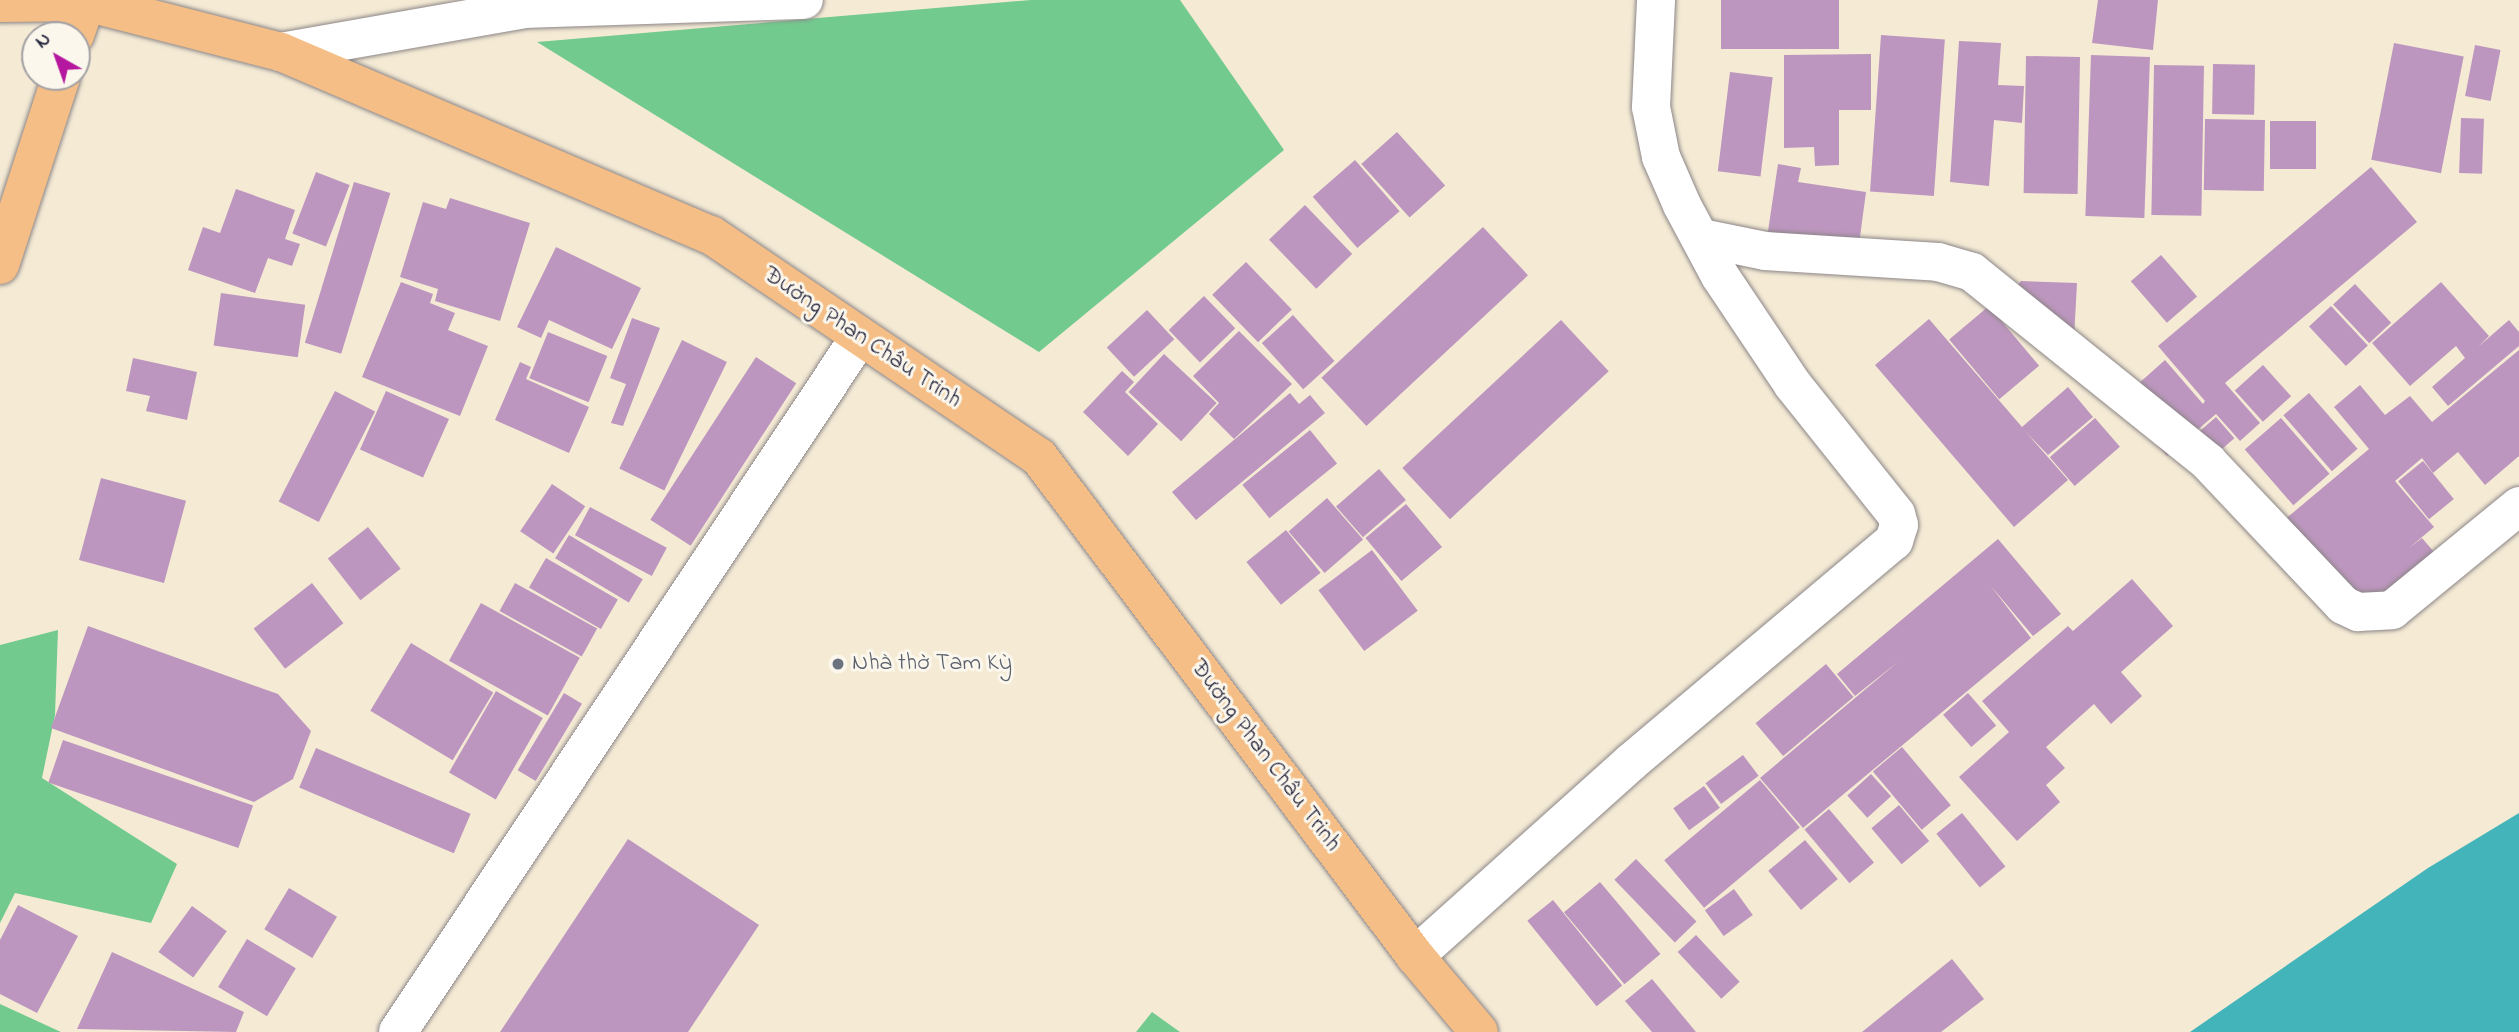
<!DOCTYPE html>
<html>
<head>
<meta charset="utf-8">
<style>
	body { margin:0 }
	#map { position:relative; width:2519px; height:1032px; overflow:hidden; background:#f5ebd5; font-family:"Indie Flower",sans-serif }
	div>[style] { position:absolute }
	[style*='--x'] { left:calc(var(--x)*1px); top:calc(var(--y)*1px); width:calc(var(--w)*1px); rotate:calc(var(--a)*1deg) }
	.green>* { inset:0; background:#73ca8f }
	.water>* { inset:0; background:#44b4bb }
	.building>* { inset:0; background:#bc96be; transform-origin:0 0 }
	.roads { filter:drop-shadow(0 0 2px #8c8688) drop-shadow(0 0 2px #8c8688) }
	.minor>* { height:38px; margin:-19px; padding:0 19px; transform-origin:19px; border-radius:19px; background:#fff }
	.primary>* { height:38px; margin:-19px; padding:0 19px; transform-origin:19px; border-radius:19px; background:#f5be86 }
	.trunk>* { height:38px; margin:-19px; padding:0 19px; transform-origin:19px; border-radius:19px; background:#f5be86 }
	.dots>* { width:19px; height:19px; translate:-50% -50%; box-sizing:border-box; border:4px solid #fbf7ec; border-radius:50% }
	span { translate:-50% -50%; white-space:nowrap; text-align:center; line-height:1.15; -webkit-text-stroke:6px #fbf7ec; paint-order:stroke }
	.street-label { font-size:24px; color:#22223b }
	.worship-label { font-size:24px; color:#5b616d }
	.left { translate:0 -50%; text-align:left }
	.north { position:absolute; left:21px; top:21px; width:70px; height:70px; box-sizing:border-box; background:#fbf7ec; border:2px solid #a4a2a5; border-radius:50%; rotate:320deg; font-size:19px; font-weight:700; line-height:28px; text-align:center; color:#22223b }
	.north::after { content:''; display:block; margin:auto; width:24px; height:32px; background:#b5179e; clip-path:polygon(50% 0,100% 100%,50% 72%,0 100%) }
</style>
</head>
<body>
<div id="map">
	<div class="green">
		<div style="clip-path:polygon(1031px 0,1180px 0,1284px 150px,1039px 352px,537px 42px)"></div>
		<div style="clip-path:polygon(58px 630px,55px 715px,42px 778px,177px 864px,151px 923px,15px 893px,0 923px,0 645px)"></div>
		<div style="clip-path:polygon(0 1004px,61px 1032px,0 1032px)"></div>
		<div style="clip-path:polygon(1152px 1012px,1180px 1032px,1136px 1032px)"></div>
	</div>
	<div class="water">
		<div style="clip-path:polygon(2519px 813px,2519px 1032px,2190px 1032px,2428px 868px)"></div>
	</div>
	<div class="building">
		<div style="left:1721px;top:0;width:118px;height:49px"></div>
		<div style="clip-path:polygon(2098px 0,2158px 0,2153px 50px,2092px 43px)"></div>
		<div style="left:1881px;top:35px;width:64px;height:157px;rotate:4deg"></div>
		<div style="clip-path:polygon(1959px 41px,2001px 43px,1998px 85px,2024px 86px,2022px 123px,1994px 120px,1989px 186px,1950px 182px)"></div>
		<div style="left:2394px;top:43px;width:71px;height:119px;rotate:11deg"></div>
		<div style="left:2475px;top:45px;width:26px;height:52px;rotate:11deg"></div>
		<div style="clip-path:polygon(1871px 54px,1871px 110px,1839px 110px,1839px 165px,1815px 166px,1814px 147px,1784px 148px,1784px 55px)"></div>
		<div style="left:2091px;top:55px;width:59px;height:161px;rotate:2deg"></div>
		<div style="left:2026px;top:56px;width:54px;height:137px;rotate:1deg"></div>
		<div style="left:2213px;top:64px;width:42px;height:50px;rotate:1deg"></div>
		<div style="left:2154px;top:65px;width:50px;height:150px;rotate:1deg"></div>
		<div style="left:1730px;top:72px;width:43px;height:100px;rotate:7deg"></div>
		<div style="left:2461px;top:118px;width:23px;height:55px;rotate:2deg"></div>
		<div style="left:2205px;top:119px;width:60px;height:71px;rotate:1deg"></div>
		<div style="left:2270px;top:121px;width:46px;height:48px"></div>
		<div style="left:1397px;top:132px;width:72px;height:48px;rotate:48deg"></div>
		<div style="left:1355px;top:160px;width:68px;height:56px;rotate:49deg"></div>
		<div style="clip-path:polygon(1778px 164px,1801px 168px,1798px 182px,1866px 192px,1858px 252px,1767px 238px)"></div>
		<div style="clip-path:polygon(2371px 167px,2417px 222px,2225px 383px,2260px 423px,2240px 441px,2216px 414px,2167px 456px,2119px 401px,2165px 360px,2203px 404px,2205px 401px,2158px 346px)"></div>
		<div style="left:316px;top:172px;width:36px;height:66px;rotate:21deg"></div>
		<div style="left:354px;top:182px;width:38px;height:168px;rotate:17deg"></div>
		<div style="clip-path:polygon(236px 189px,295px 210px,285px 239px,300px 244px,292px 266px,268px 258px,255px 293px,188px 270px,203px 227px,220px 233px)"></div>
		<div style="clip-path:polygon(450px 198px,530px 223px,500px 321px,435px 301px,438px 289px,400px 277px,423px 202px,446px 209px)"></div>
		<div style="left:1305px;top:205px;width:68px;height:50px;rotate:46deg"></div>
		<div style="left:1483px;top:227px;width:66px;height:221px;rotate:47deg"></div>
		<div style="clip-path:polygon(556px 247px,641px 288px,612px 349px,549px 320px,541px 338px,517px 327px)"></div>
		<div style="left:2161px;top:255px;width:55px;height:40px;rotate:49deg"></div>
		<div style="left:1246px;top:262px;width:66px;height:47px;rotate:46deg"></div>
		<div style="clip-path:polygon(2021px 281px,2077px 283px,2074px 338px,2005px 300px)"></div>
		<div style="clip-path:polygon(401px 282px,433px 294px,430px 303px,455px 313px,448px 330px,488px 346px,460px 416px,362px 377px)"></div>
		<div style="clip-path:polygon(2441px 282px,2489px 336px,2478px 347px,2509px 320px,2519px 332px,2519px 346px,2448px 406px,2432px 387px,2465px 358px,2456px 346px,2410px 386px,2372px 343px)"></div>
		<div style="left:2355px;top:284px;width:53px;height:30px;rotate:47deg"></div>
		<div style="left:221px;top:293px;width:85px;height:53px;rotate:8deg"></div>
		<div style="left:1204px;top:296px;width:45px;height:49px;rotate:46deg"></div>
		<div style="left:1989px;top:306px;width:78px;height:52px;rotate:50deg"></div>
		<div style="left:2331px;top:306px;width:54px;height:30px;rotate:47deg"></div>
		<div style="left:1147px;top:310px;width:40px;height:55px;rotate:47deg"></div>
		<div style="left:1293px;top:315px;width:62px;height:42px;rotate:48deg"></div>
		<div style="clip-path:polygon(632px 318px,660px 328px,623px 426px,611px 423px,626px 384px,610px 378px)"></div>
		<div style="clip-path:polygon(1929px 319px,2022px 427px,2068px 387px,2093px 417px,2048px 455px,2024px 430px,2068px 480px,2014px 527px,1875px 365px)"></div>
		<div style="left:1561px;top:320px;width:70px;height:217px;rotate:47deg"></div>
		<div style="clip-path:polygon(1239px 331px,1292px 384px,1234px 439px,1209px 414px,1219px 403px,1193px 376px)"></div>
		<div style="left:548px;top:332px;width:64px;height:50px;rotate:22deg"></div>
		<div style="left:682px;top:340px;width:50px;height:143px;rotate:26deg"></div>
		<div style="clip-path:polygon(2519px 350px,2519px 456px,2485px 485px,2458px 452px,2433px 473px,2422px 458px,2395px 481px,2434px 527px,2409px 548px,2422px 538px,2441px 560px,2369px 621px,2283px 521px,2369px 449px,2334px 407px,2360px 385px,2385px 415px,2410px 396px,2432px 422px)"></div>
		<div style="left:1164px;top:354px;width:72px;height:52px;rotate:43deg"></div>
		<div style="left:756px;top:357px;width:48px;height:194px;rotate:33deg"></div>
		<div style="clip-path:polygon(133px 358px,197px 372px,187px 420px,146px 411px,150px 396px,126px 391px)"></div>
		<div style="clip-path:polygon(520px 362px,531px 367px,526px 379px,589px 407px,569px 453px,495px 420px)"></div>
		<div style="left:2263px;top:365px;width:42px;height:38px;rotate:48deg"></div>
		<div style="clip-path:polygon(1122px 371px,1134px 382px,1125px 392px,1158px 424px,1128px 456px,1083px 412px)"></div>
		<div style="left:335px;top:391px;width:45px;height:124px;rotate:27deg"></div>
		<div style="left:386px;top:391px;width:69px;height:64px;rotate:24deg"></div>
		<div style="clip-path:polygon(1290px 393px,1299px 404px,1310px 395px,1325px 413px,1196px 520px,1172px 492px)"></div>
		<div style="left:2309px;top:393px;width:74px;height:34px;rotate:49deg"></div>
		<div style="left:2216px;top:417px;width:28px;height:37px;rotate:49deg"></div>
		<div style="left:2095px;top:418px;width:38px;height:60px;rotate:49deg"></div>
		<div style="left:2281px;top:418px;width:74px;height:48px;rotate:49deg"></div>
		<div style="left:1310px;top:430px;width:43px;height:87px;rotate:51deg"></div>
		<div style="left:2423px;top:461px;width:49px;height:32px;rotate:51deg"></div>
		<div style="left:1379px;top:469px;width:41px;height:57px;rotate:49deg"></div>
		<div style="left:101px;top:478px;width:88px;height:85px;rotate:15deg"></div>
		<div style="left:552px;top:484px;width:40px;height:57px;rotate:34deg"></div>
		<div style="left:1327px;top:498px;width:55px;height:51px;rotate:49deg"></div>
		<div style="left:1406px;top:504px;width:56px;height:53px;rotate:50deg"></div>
		<div style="left:590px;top:507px;width:87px;height:32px;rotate:28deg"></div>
		<div style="left:368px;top:527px;width:53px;height:51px;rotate:52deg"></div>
		<div style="left:1286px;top:530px;width:55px;height:51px;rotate:51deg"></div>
		<div style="left:569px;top:535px;width:86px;height:27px;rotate:31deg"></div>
		<div style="clip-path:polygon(1998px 539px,2061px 614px,2033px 636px,1990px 585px,2031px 638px,1803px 828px,1760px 778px,1899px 661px,1855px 696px,1837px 674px)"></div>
		<div style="left:1372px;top:550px;width:76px;height:67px;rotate:53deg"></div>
		<div style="left:546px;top:558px;width:83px;height:34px;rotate:30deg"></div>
		<div style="clip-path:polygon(2132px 579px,2173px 626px,2121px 672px,2142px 696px,2111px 724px,2094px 704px,2046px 747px,2065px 768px,2046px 785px,2060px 802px,2017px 841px,1959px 777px,2009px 732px,1982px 701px,2068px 626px,2073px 631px)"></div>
		<div style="left:312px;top:583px;width:51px;height:74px;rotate:52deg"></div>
		<div style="left:515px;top:583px;width:94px;height:32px;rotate:29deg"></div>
		<div style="left:481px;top:603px;width:113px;height:66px;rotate:29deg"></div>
		<div style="clip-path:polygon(88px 626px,278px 694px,311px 731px,293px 779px,254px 802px,51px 728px)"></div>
		<div style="left:411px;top:643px;width:96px;height:79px;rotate:31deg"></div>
		<div style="left:1826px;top:664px;width:43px;height:92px;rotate:50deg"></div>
		<div style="left:496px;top:691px;width:54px;height:94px;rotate:30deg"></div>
		<div style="left:564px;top:693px;width:21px;height:90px;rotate:31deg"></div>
		<div style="left:1968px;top:693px;width:43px;height:33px;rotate:49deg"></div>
		<div style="left:63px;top:740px;width:201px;height:45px;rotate:19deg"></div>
		<div style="left:1902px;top:747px;width:76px;height:38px;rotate:50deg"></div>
		<div style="left:316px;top:748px;width:168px;height:43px;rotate:23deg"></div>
		<div style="left:1743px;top:755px;width:26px;height:47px;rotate:53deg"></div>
		<div style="left:1871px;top:774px;width:30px;height:32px;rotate:48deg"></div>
		<div style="left:1760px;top:780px;width:62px;height:125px;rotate:50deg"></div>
		<div style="left:1704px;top:786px;width:27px;height:38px;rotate:54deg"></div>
		<div style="left:1899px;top:805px;width:47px;height:36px;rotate:50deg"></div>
		<div style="left:1829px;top:809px;width:70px;height:32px;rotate:50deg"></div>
		<div style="left:1962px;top:813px;width:69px;height:33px;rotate:51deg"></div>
		<div style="clip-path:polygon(628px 839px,759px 925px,688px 1032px,500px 1032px)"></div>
		<div style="left:1805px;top:840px;width:51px;height:48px;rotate:50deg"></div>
		<div style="left:1636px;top:859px;width:87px;height:30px;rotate:46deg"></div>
		<div style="left:1600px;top:882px;width:94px;height:47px;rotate:50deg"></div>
		<div style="left:289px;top:888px;width:56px;height:48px;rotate:31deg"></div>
		<div style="left:1734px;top:889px;width:32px;height:36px;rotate:54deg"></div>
		<div style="left:1553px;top:900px;width:110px;height:33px;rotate:51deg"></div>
		<div style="clip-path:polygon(18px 905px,78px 936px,37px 1013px,0 994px,0 940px)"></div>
		<div style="left:192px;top:906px;width:43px;height:57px;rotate:36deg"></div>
		<div style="left:1696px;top:935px;width:64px;height:25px;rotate:47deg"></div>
		<div style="left:247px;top:939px;width:57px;height:56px;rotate:31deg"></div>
		<div style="clip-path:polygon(112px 952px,244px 1012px,236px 1032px,77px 1029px)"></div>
		<div style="clip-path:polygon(1952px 959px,1984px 999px,1941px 1032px,1862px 1032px)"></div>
		<div style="clip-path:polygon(1652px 979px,1696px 1032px,1652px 1032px,1625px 1001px)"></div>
	</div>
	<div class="roads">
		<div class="minor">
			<div style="--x:281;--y:52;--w:249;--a:-10"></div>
			<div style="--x:526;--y:9;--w:278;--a:-1.9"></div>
			<div style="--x:1702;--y:238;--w:64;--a:11.7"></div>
			<div style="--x:1765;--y:251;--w:173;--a:3.6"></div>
			<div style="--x:1938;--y:262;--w:35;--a:16"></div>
			<div style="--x:1972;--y:272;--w:303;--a:38.8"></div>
			<div style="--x:2208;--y:462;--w:197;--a:46.6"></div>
			<div style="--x:2343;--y:605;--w:17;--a:25"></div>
			<div style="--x:2358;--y:612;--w:34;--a:-3"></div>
			<div style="--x:2392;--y:610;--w:164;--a:-39.3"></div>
			<div style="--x:1415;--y:956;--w:289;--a:-41.9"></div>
			<div style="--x:1630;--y:763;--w:345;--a:-40.1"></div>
			<div style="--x:1894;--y:541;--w:17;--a:-73"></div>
			<div style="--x:1899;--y:525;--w:11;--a:-105"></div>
			<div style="--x:1896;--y:514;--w:165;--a:-128.6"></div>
			<div style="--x:1793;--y:385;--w:131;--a:-123.8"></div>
			<div style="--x:1720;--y:276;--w:81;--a:-118.2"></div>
			<div style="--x:1682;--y:205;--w:52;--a:-113.6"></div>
			<div style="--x:1661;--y:157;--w:51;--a:-101.3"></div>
			<div style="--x:1651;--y:107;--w:107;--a:-87.3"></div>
			<div style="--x:398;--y:1032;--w:833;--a:-56.41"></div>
		</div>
		<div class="primary">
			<div style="--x:0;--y:3;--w:86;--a:-0.7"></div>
			<div style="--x:86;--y:2;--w:201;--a:14.4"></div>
			<div style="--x:281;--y:52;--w:467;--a:23.1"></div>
			<div style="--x:711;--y:235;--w:396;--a:34.1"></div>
			<div style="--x:1039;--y:457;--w:625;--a:53"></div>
			<div style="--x:1415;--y:956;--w:99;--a:49.9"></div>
		</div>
		<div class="trunk">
			<div style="--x:75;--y:35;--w:37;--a:-71"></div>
			<div style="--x:0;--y:265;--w:198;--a:-72"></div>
		</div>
	</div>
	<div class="dots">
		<div style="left:838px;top:664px;background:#6b7280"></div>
	</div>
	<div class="street-label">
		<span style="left:862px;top:338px;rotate:34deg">Đường Phan Châu Trinh</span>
		<span style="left:1265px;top:756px;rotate:53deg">Đường Phan Châu Trinh</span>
	</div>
	<div class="worship-label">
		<span class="left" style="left:852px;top:664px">Nhà thờ Tam Kỳ</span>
	</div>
	<div class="north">N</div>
</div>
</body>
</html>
